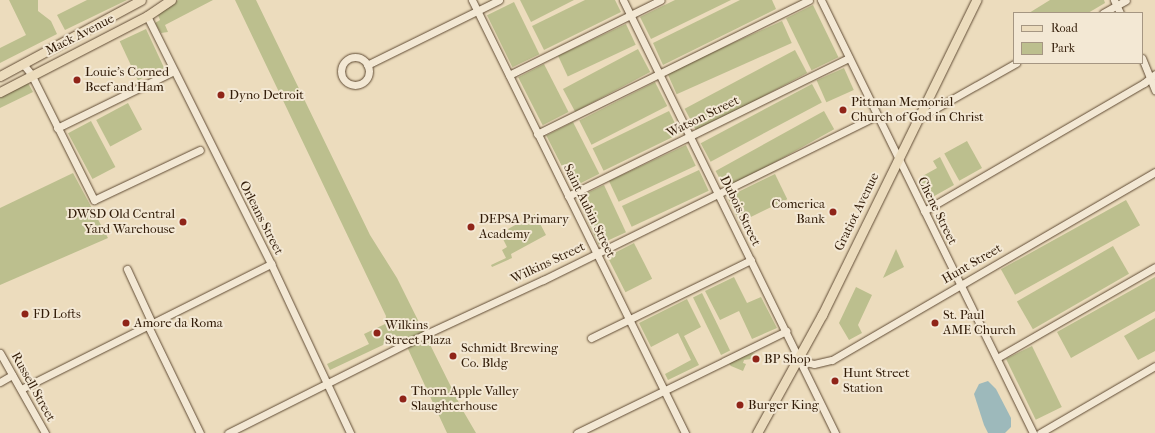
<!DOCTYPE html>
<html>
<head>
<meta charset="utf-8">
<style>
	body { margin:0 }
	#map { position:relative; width:1155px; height:433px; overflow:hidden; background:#ecdcbd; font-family:"IM FELL French Canon",serif }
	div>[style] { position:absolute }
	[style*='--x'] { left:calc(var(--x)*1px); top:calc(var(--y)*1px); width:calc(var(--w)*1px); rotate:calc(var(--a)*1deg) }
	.green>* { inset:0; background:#bcbf8e; transform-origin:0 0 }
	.water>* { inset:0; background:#9db9bb }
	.roads { filter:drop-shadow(0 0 1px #604b34) drop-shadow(0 0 1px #604b34) }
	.minor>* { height:7px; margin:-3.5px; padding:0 3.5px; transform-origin:3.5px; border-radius:3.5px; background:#f3e8d4 }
	.minor>.ring { margin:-3.5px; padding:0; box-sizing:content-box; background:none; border:7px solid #f3e8d4; border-radius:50% }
	.major>* { height:9px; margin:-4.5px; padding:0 4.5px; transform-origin:4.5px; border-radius:4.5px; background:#ecdcbd }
	.dots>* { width:11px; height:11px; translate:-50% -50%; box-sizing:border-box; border:2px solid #f3e8d4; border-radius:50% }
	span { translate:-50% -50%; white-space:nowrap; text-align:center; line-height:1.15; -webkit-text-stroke:4px #f3e8d4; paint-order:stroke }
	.street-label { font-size:13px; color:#311b07 }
	.poi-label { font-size:13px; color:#311b07 }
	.left { translate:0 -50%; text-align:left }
	.right { translate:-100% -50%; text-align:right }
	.legend { position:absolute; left:1013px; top:12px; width:130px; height:52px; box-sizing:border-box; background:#f3e8d4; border:1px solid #a59682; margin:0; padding:5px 7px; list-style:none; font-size:12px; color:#311b07 }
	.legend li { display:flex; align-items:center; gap:8px; height:20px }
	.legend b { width:20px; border:1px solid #a59682 }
</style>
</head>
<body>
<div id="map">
	<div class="green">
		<div style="clip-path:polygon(9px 0,38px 0,38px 11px,51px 21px,57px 34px,0 63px,0 48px,26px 35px)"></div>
		<div style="clip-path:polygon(87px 0,127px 0,65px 30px,57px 15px)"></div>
		<div style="clip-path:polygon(178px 0,213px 0,165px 25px,168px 32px,161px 33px,155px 23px,160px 20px,158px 15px)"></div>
		<div style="clip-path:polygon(235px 0,256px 0,370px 235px,397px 278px,462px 409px,476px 433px,447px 433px,402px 336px,330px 370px,327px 364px,369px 344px,364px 334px,385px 324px,386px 316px)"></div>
		<div style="clip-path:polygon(520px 0,574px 0,531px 22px)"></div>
		<div style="clip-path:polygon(585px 0,615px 0,621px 12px,544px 50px,532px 26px)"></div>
		<div style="clip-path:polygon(675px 0,731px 0,651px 39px,640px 17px)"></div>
		<div style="clip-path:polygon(740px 0,772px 0,776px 9px,663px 65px,653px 43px)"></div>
		<div style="clip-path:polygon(1050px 0,1104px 0,1105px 3px,1088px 13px,1029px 13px)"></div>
		<div style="left:514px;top:2px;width:58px;height:30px;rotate:64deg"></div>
		<div style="left:813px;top:5px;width:58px;height:30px;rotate:64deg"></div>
		<div style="left:782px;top:21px;width:24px;height:126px;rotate:66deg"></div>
		<div style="left:626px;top:24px;width:23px;height:75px;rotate:65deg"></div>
		<div style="left:146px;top:29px;width:43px;height:29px;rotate:65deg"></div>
		<div style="left:638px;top:49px;width:26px;height:85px;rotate:62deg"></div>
		<div style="left:795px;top:50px;width:26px;height:125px;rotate:62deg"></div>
		<div style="left:544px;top:64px;width:54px;height:29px;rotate:63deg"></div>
		<div style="left:844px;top:68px;width:24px;height:30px;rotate:66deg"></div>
		<div style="left:655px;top:82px;width:27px;height:85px;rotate:63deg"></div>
		<div style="clip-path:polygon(28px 83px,33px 92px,0 108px,0 98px)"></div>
		<div style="left:812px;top:84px;width:21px;height:126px;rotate:62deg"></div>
		<div style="left:128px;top:103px;width:30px;height:36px;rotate:62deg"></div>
		<div style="left:669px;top:111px;width:25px;height:85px;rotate:64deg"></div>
		<div style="left:824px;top:111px;width:21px;height:124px;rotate:61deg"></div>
		<div style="left:91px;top:121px;width:52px;height:26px;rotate:62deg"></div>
		<div style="left:573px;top:122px;width:58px;height:30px;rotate:63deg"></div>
		<div style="left:967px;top:141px;width:31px;height:26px;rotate:61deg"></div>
		<div style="left:686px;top:145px;width:23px;height:85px;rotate:65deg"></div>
		<div style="clip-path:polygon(940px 157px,954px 185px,929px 199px,919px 178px,937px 168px,933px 161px)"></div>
		<div style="left:699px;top:170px;width:23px;height:85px;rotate:65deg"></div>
		<div style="clip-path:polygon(73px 173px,108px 238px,0 285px,0 208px)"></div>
		<div style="left:775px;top:174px;width:28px;height:53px;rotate:64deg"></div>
		<div style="left:604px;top:185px;width:52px;height:30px;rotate:65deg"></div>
		<div style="left:1126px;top:200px;width:29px;height:143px;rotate:61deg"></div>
		<div style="clip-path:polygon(535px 214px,546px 235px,511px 254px,512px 258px,492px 267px,491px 265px,506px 258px,502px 250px,507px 247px,503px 239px,511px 234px,508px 229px)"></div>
		<div style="left:634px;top:243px;width:40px;height:30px;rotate:63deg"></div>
		<div style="left:1113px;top:246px;width:32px;height:111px;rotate:60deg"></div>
		<div style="clip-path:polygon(896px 249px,904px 267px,883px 278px)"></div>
		<div style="clip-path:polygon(734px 277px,747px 303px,761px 297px,777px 328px,752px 339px,739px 311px,720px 320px,705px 291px)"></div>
		<div style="clip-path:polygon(1155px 277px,1155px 311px,1071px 358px,1057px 332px)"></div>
		<div style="clip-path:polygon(856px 287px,872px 295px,858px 325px,862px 333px,849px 340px,839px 323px)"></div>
		<div style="left:702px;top:293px;width:64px;height:10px;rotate:64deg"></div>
		<div style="clip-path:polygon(687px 299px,701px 327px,684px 336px,699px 365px,668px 380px,665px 374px,691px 360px,678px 333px,651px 347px,639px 323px)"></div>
		<div style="clip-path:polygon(1155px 318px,1155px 351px,1138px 360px,1124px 336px)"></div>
		<div style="left:1032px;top:346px;width:68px;height:29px;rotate:64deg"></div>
		<div style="clip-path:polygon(752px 353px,756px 354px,751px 359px,744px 360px,743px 363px,746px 364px,743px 371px,731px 366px,729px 364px,734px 360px)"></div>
	</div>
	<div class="water">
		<div style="clip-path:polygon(988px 381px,996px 389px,1011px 418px,1011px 427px,1005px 433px,988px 433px,984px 425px,974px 394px,979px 384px)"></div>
	</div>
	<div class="roads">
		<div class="minor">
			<div style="--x:472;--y:0;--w:483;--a:63.8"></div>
			<div style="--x:623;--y:0;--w:482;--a:63.9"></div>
			<div style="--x:821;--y:0;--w:482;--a:63.9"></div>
			<div style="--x:1114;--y:0;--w:14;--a:65"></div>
			<div style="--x:1103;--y:13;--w:26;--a:-29"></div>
			<div style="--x:147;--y:16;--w:277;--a:63.4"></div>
			<div style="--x:271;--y:264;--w:187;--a:64.9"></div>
			<div class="ring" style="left:341px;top:57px;width:21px;height:21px"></div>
			<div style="--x:1142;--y:58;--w:35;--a:68"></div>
			<div style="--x:23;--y:64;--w:13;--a:51"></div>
			<div style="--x:31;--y:74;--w:141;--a:63.4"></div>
			<div style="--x:94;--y:200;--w:117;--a:-25.3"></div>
			<div style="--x:367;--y:65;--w:147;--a:-26.2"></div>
			<div style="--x:509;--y:75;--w:169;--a:-26.3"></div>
			<div style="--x:917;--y:119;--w:114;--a:-29.5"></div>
			<div style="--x:57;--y:128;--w:130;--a:-26"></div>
			<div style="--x:537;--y:134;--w:303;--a:-26.2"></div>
			<div style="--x:568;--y:196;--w:313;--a:-26.2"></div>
			<div style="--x:924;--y:211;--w:255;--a:-30.2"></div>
			<div style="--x:1144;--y:83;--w:14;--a:-39"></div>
			<div style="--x:127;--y:269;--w:60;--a:65.2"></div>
			<div style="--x:148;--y:326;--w:119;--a:64.1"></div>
			<div style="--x:591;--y:338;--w:178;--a:-26"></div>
			<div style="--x:0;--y:353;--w:92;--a:60.6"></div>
			<div style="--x:997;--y:358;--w:182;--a:-29.9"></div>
			<div style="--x:797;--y:360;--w:17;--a:13"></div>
			<div style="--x:814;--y:364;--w:18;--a:-13"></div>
			<div style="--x:832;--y:360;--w:374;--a:-30.2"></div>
			<div style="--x:0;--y:382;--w:14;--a:-30"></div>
			<div style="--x:21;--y:389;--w:280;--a:-26.6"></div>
			<div style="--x:228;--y:433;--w:221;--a:-26.6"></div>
			<div style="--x:426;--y:334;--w:129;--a:-24.8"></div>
			<div style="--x:543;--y:280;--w:372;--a:-26.2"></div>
			<div style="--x:577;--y:433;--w:233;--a:-26"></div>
			<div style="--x:1040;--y:433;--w:133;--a:-30.2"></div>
		</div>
		<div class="major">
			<div style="--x:0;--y:76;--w:160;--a:-28.3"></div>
			<div style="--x:0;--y:92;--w:165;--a:-27.3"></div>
			<div style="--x:147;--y:16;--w:29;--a:-34"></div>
			<div style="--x:757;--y:433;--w:135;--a:-61.2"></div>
			<div style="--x:822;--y:315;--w:351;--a:-63.9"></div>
		</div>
	</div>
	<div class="dots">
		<div style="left:77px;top:80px;background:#8f2418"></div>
		<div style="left:221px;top:95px;background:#8f2418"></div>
		<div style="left:843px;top:110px;background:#8f2418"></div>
		<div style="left:833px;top:212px;background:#8f2418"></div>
		<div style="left:183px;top:222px;background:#8f2418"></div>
		<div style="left:471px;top:227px;background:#8f2418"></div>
		<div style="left:25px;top:314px;background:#8f2418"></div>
		<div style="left:126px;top:323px;background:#8f2418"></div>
		<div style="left:935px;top:323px;background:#8f2418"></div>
		<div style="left:377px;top:333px;background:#8f2418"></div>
		<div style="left:453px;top:356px;background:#8f2418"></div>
		<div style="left:756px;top:359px;background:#8f2418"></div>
		<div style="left:835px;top:381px;background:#8f2418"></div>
		<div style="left:403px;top:399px;background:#8f2418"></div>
		<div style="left:740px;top:405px;background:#8f2418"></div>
	</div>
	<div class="street-label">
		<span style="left:80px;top:35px;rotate:-27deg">Mack Avenue</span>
		<span style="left:703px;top:117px;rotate:-26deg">Watson Street</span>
		<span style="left:589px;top:211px;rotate:64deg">Saint Aubin Street</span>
		<span style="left:740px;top:211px;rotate:64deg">Dubois Street</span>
		<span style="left:937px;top:211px;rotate:64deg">Chene Street</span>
		<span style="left:857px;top:212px;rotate:-64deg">Gratiot Avenue</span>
		<span style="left:261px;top:218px;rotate:63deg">Orleans Street</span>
		<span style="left:548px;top:263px;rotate:-25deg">Wilkins Street</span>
		<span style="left:972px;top:264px;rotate:-30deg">Hunt Street</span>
		<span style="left:33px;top:387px;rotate:61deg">Russell Street</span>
	</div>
	<div class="poi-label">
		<span class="left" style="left:85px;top:80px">Louie's Corned<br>Beef and Ham</span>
		<span class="left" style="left:229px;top:95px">Dyno Detroit</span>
		<span class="left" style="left:851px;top:110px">Pittman Memorial<br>Church of God in Christ</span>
		<span class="right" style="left:825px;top:212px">Comerica<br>Bank</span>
		<span class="right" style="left:175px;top:222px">DWSD Old Central<br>Yard Warehouse</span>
		<span class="left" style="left:479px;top:227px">DEPSA Primary<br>Academy</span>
		<span class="left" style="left:33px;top:314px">FD Lofts</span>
		<span class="left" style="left:943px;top:323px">St. Paul<br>AME Church</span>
		<span class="left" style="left:134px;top:323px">Amore da Roma</span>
		<span class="left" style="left:385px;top:333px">Wilkins<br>Street Plaza</span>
		<span class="left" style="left:461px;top:356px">Schmidt Brewing<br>Co. Bldg</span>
		<span class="left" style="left:764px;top:359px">BP Shop</span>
		<span class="left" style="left:843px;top:381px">Hunt Street<br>Station</span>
		<span class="left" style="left:411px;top:399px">Thorn Apple Valley<br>Slaughterhouse</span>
		<span class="left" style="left:748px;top:405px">Burger King</span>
	</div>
	<ul class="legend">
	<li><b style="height:5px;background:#ecdcbd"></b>Road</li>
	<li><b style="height:11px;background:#bcbf8e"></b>Park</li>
	</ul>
</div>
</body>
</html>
